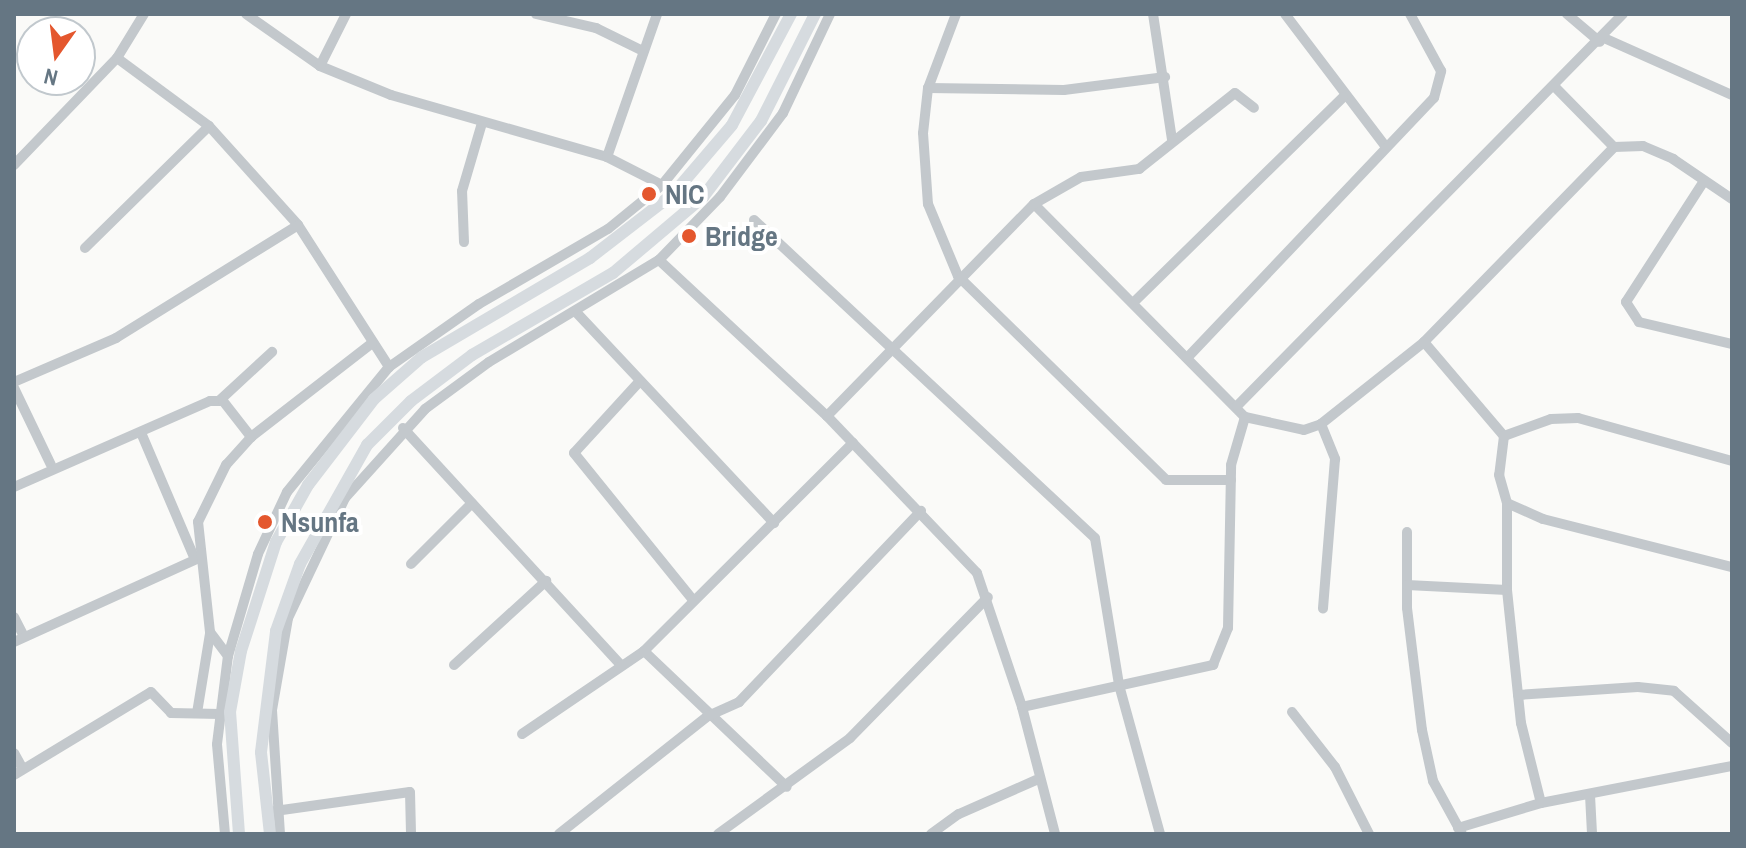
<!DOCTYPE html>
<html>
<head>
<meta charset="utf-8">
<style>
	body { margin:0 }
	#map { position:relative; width:1746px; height:848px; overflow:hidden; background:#fafaf8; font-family:"Archivo Narrow",sans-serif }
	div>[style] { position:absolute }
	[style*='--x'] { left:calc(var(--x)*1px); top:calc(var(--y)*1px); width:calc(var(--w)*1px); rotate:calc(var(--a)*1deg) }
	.minor>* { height:10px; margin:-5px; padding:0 5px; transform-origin:5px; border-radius:5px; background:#c3c8cc }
	.major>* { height:12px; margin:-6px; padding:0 6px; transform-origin:6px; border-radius:6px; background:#d6dbdf }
	.dots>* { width:22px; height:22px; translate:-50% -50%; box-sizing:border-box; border:4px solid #fff; border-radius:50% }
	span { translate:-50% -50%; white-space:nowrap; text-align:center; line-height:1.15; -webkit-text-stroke:8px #fff; paint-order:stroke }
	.poi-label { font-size:28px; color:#657683; font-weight:700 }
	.left { translate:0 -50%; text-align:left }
	.frame { position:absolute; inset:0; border:16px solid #657683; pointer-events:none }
	.north { position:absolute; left:16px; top:16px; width:80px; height:80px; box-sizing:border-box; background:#fff; border:2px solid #c1c8cd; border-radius:50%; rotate:194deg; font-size:22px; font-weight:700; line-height:32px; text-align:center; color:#657683 }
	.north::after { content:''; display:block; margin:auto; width:28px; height:36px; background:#e4572e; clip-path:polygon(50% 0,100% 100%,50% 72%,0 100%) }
</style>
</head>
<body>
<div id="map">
	<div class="minor">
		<div style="--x:246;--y:14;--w:90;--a:35.1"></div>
		<div style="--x:320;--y:66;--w:77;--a:22.2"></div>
		<div style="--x:391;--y:95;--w:225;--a:16"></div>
		<div style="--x:607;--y:157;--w:62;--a:27"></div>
		<div style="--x:536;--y:14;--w:62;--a:13.1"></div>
		<div style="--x:596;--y:28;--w:52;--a:26.1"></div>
		<div style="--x:956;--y:14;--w:79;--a:110.7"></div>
		<div style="--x:928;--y:88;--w:45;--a:96.3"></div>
		<div style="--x:923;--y:133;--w:71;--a:86"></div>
		<div style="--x:928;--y:204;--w:78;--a:67.4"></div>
		<div style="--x:958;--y:276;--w:291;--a:44.4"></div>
		<div style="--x:1166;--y:480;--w:65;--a:0"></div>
		<div style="--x:1153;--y:14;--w:127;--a:81.4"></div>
		<div style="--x:1285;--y:14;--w:167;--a:52.8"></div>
		<div style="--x:1567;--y:14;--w:43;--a:40.3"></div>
		<div style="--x:1604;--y:38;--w:140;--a:24"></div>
		<div style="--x:117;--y:58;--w:114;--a:36.5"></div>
		<div style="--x:209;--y:126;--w:133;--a:48"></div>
		<div style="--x:298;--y:225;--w:169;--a:57.3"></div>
		<div style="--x:320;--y:66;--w:58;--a:-63.4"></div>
		<div style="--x:1555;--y:87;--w:84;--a:45.5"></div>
		<div style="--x:928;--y:88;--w:136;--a:0.8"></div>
		<div style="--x:1064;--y:90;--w:102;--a:-7.3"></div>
		<div style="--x:607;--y:157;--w:151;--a:-70.7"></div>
		<div style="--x:14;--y:165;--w:149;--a:-46.1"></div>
		<div style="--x:117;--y:58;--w:52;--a:-58.5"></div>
		<div style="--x:1704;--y:181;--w:144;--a:122.8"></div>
		<div style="--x:1626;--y:302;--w:24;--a:57"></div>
		<div style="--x:1639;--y:322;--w:96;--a:13.3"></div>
		<div style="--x:1034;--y:204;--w:300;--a:45.3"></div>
		<div style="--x:1245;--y:417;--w:60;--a:12.4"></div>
		<div style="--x:1304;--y:430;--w:18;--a:-19"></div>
		<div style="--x:1321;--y:424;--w:132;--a:-38.5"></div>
		<div style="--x:1424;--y:342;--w:272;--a:-45.7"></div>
		<div style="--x:1614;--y:147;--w:29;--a:-2"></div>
		<div style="--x:1643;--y:146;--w:33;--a:23"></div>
		<div style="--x:1673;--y:159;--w:71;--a:34.1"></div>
		<div style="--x:754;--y:220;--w:466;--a:43"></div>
		<div style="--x:1095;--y:538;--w:149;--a:80.7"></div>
		<div style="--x:1119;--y:685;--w:155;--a:74.6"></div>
		<div style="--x:464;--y:242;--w:51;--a:-92.2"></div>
		<div style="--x:462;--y:191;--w:71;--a:-73.6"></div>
		<div style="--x:85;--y:248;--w:174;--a:-44.5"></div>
		<div style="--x:659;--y:260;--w:229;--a:42.9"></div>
		<div style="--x:827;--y:416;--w:217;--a:46.3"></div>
		<div style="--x:977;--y:573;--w:141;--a:71.4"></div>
		<div style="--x:1022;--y:707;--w:131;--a:75.4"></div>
		<div style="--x:1136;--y:300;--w:290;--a:-44.4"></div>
		<div style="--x:575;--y:311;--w:291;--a:46.8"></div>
		<div style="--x:1424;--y:342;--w:123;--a:49.6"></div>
		<div style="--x:1504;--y:436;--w:39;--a:97"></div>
		<div style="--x:1499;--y:475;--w:29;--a:74"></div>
		<div style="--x:1507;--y:503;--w:87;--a:90"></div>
		<div style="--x:1507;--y:590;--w:134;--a:84"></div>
		<div style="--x:1521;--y:723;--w:82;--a:76"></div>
		<div style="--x:1187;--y:358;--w:359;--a:-46.5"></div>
		<div style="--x:1434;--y:98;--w:28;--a:-75"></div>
		<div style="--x:1441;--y:71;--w:65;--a:-118.5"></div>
		<div style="--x:14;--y:382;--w:111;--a:-23.3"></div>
		<div style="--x:116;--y:338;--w:214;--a:-31.8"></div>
		<div style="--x:639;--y:382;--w:96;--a:132.5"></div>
		<div style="--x:574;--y:453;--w:189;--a:51"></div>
		<div style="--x:14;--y:388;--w:85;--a:64.3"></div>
		<div style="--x:220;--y:400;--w:71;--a:-42.7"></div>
		<div style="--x:1237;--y:406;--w:550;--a:-45.44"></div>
		<div style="--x:827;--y:416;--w:296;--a:-45.7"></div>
		<div style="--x:1034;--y:204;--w:54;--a:-29.9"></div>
		<div style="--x:1081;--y:177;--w:59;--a:-7.9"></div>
		<div style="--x:1139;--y:169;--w:122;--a:-38.4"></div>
		<div style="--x:1235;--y:93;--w:24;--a:38"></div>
		<div style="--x:1321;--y:424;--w:38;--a:68"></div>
		<div style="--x:1335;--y:459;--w:150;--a:94.6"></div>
		<div style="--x:403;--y:428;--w:322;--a:47.4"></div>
		<div style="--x:142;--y:435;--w:135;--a:66.9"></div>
		<div style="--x:1504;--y:436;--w:50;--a:-19.9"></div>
		<div style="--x:1551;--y:419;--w:27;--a:-2"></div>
		<div style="--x:1578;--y:418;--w:160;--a:15.6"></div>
		<div style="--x:14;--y:487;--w:214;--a:-23.7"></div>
		<div style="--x:210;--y:401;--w:13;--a:0"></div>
		<div style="--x:223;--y:401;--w:46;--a:52.1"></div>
		<div style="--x:1507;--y:503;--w:39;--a:24"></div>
		<div style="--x:1543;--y:519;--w:195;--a:14.3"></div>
		<div style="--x:1407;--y:532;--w:76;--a:90"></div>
		<div style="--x:1407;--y:608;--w:123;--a:83"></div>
		<div style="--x:1422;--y:730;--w:52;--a:77.8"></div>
		<div style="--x:1433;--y:781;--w:60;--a:61.3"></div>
		<div style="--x:411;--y:564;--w:86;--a:-45"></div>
		<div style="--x:1407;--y:585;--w:100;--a:2.9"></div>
		<div style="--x:14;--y:617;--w:20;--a:63"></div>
		<div style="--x:14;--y:642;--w:205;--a:-24.4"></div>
		<div style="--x:644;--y:651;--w:197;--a:43.6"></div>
		<div style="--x:228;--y:656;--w:30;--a:-127"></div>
		<div style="--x:210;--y:632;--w:111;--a:-96.2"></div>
		<div style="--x:198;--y:522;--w:64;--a:-63.8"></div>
		<div style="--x:226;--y:465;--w:38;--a:-48"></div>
		<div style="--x:251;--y:437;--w:153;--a:-37.8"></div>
		<div style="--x:454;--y:665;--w:125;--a:-42.4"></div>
		<div style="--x:1518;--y:695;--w:120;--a:-3.8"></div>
		<div style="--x:1638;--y:687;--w:36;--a:6"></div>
		<div style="--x:1674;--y:691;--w:78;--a:41.9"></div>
		<div style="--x:1022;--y:707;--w:196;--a:-12.4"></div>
		<div style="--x:1213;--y:665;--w:40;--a:-68"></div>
		<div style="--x:1228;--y:628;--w:163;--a:-88.9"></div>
		<div style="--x:1231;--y:465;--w:50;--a:-73.7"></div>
		<div style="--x:1292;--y:712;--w:70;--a:52"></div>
		<div style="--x:1335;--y:767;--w:75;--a:63.1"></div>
		<div style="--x:197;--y:713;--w:80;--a:-80.7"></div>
		<div style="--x:522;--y:734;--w:148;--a:-34.2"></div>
		<div style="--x:644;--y:651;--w:295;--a:-44.9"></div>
		<div style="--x:14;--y:753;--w:18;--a:61"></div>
		<div style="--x:14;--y:775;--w:160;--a:-31.2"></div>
		<div style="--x:151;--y:692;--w:29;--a:46"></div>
		<div style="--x:171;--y:713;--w:49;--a:1.2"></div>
		<div style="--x:1590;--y:795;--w:39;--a:87"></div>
		<div style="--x:275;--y:811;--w:136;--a:-8"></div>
		<div style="--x:410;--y:792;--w:42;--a:88.6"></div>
		<div style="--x:1458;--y:828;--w:87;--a:-16.8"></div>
		<div style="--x:1541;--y:803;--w:195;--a:-11"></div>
		<div style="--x:225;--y:834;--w:90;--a:-95.1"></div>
		<div style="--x:217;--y:744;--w:89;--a:-82.9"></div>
		<div style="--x:228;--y:656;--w:106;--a:-73.6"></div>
		<div style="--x:258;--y:554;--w:68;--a:-64.9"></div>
		<div style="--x:287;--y:492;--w:161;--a:-50.8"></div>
		<div style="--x:389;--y:367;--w:110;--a:-35"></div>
		<div style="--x:479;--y:304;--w:149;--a:-30.2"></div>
		<div style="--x:608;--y:229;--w:70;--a:-39.2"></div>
		<div style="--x:662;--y:185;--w:116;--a:-51"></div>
		<div style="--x:735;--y:95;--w:91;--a:-63.2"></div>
		<div style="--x:280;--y:834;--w:124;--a:-93.7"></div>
		<div style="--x:272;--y:710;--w:93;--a:-80.1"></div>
		<div style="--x:288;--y:618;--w:133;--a:-64.6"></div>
		<div style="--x:345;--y:498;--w:120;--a:-48"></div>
		<div style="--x:425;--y:409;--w:79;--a:-36.3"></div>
		<div style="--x:489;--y:362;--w:198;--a:-31"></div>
		<div style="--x:659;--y:260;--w:88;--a:-45.9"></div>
		<div style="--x:720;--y:197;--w:105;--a:-53.1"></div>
		<div style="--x:783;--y:113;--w:110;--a:-64.6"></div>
		<div style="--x:559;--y:834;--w:190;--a:-38.4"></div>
		<div style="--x:708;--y:716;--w:34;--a:-24"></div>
		<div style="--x:739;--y:702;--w:264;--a:-46.4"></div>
		<div style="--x:718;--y:834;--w:163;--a:-36"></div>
		<div style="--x:850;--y:738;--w:197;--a:-45.6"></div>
		<div style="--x:931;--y:834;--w:34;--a:-36"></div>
		<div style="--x:959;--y:814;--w:84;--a:-23.8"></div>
	</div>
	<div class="major">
		<div style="--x:239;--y:834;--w:122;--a:-94.2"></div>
		<div style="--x:230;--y:712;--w:62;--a:-79.8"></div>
		<div style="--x:241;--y:651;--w:114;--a:-72.2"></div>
		<div style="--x:276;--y:542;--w:65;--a:-60.7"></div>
		<div style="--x:308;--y:485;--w:108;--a:-52.5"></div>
		<div style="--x:374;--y:399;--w:64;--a:-41.2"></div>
		<div style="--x:422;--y:357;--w:195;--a:-30.5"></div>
		<div style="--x:590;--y:258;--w:106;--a:-37.7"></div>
		<div style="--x:674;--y:193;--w:89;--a:-49.5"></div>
		<div style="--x:732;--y:125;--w:126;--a:-62"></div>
		<div style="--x:270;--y:834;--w:82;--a:-96.3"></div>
		<div style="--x:261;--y:752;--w:122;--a:-82.9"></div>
		<div style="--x:276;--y:631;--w:71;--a:-70.3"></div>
		<div style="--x:300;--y:564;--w:137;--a:-60.6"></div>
		<div style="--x:367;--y:445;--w:62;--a:-45"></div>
		<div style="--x:411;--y:401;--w:76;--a:-37"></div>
		<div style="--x:472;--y:355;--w:163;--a:-30.2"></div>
		<div style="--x:613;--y:273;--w:118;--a:-40.2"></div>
		<div style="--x:703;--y:197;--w:96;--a:-52.7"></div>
		<div style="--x:761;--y:121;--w:120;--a:-63.2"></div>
	</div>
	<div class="dots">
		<div style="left:649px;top:194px;background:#e4572e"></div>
		<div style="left:689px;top:236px;background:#e4572e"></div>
		<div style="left:265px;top:522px;background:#e4572e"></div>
	</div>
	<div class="poi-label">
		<span class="left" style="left:665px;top:194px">NIC</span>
		<span class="left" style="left:705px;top:236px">Bridge</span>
		<span class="left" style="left:281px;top:522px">Nsunfa</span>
	</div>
	<div class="frame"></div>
	<div class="north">N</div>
</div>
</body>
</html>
